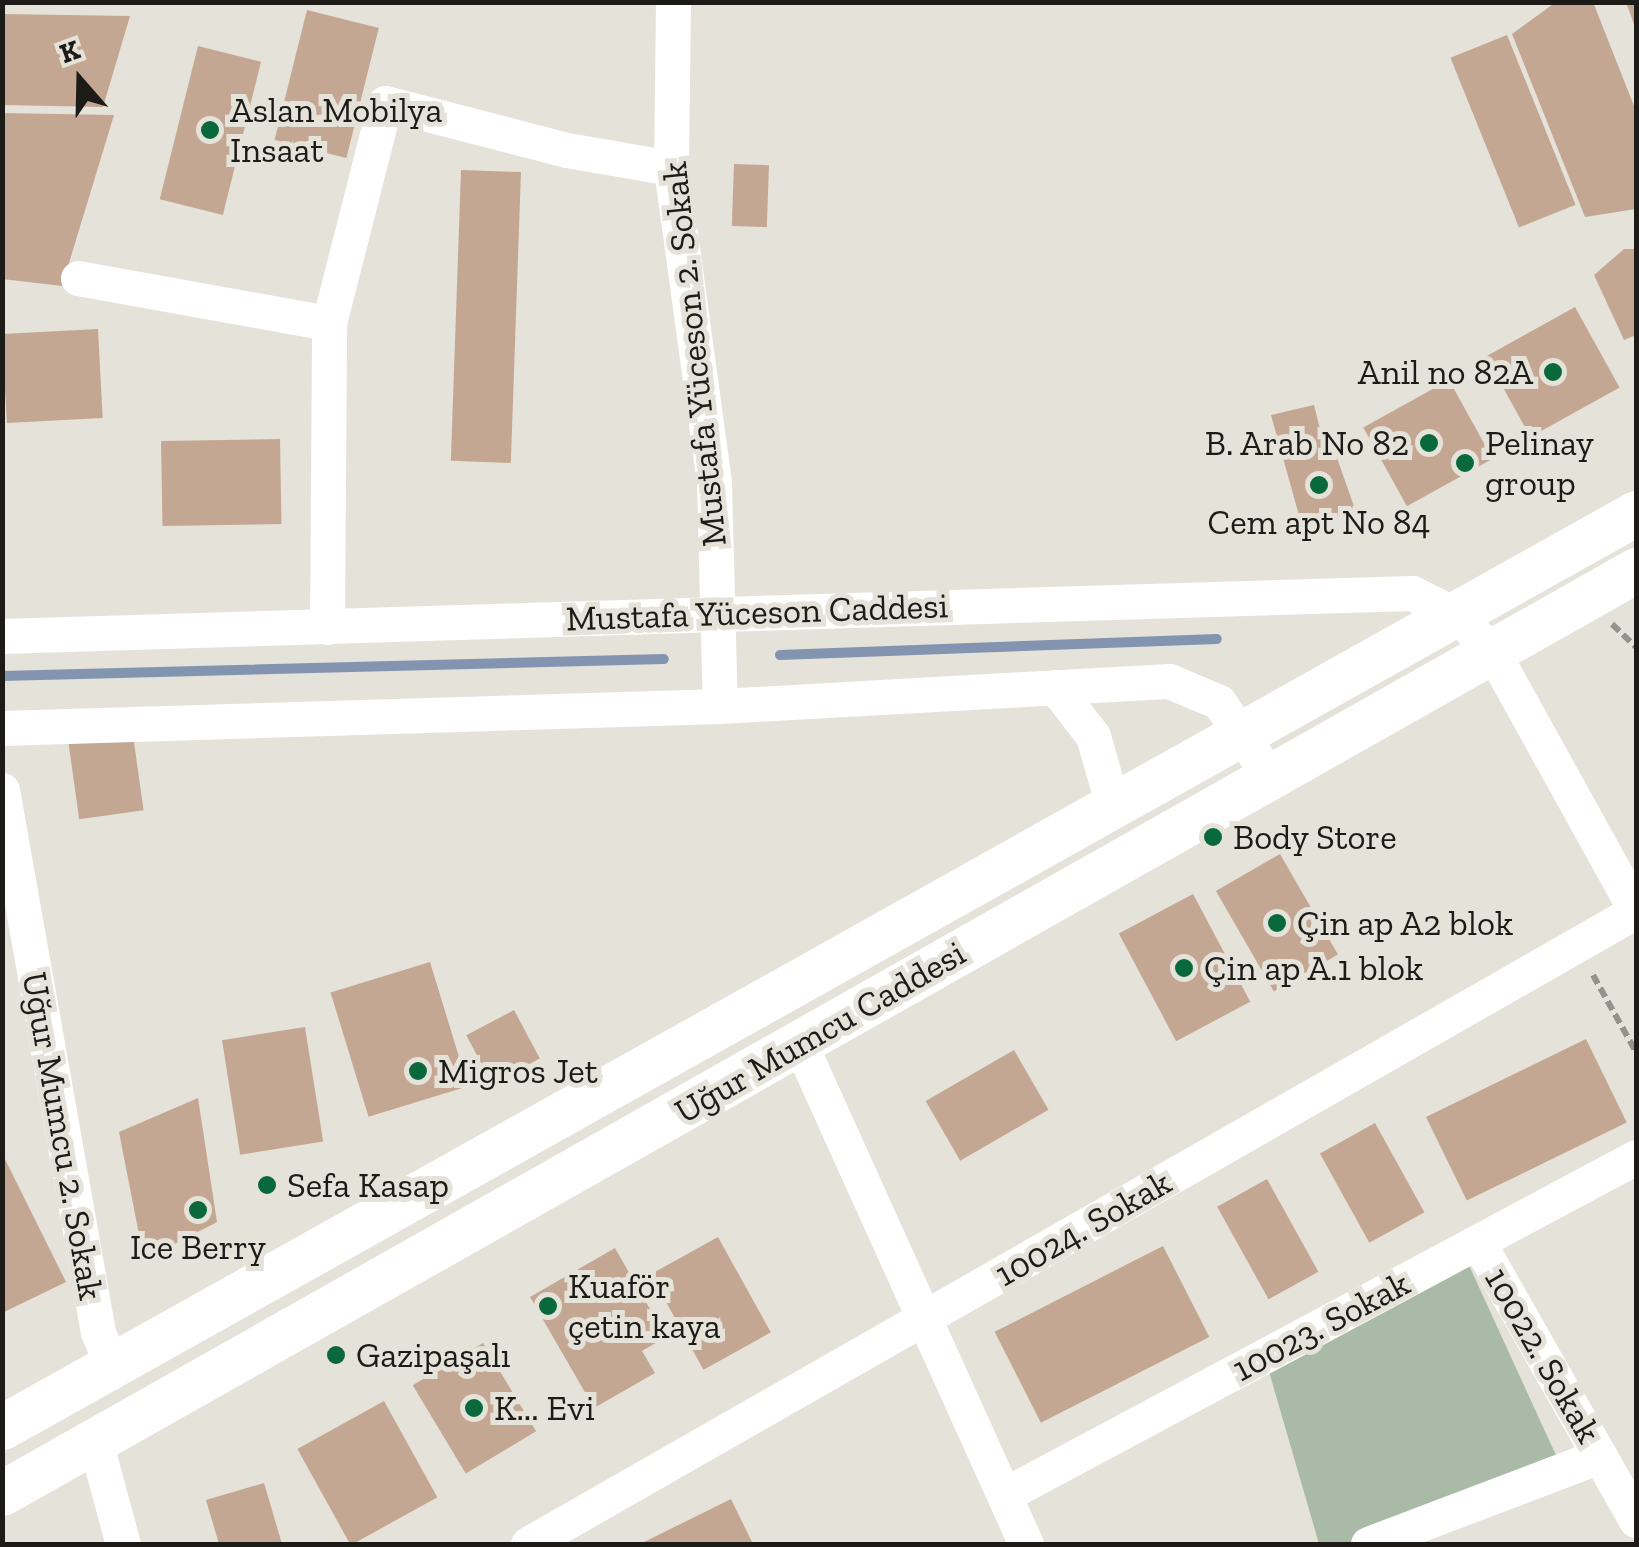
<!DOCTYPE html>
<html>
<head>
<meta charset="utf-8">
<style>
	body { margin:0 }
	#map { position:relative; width:1639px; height:1547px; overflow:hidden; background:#e5e2d9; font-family:"Zilla Slab",serif }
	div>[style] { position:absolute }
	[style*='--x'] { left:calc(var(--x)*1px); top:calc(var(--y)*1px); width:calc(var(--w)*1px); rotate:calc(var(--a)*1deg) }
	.green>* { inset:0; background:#a9bba7 }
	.stream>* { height:10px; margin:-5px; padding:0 5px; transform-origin:5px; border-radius:5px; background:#8294af }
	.building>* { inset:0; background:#c4a792; transform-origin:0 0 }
	.path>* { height:6px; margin-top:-3px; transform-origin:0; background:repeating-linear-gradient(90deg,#94928c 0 10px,transparent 0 15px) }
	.minor>* { height:35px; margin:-17.5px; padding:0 17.5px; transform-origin:17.5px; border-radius:17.5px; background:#fff }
	.major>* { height:45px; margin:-22.5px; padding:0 22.5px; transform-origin:22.5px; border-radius:22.5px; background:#fff }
	.dots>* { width:28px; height:28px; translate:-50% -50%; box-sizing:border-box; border:5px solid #e5e2d9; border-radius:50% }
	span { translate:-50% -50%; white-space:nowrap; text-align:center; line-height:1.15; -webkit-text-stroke:10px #e5e2d9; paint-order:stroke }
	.poi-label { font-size:35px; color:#1c1b18 }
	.left { translate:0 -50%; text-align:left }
	.right { translate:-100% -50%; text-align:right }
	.street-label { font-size:35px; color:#1c1b18 }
	.frame { position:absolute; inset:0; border:5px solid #1c1b18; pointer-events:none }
	.north { position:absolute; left:30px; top:30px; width:100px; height:100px; -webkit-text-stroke:8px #e5e2d9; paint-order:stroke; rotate:340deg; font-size:28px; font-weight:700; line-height:40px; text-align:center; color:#1c1b18 }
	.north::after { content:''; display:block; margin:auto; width:35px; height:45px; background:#1c1b18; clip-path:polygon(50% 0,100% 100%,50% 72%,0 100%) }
</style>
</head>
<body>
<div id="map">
	<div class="green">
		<div style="clip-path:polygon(1467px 1261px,1560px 1464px,1354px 1544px,1319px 1544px,1268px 1368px)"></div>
	</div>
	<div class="stream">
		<div style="--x:780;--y:655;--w:437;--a:-2.1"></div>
		<div style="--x:2;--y:676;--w:662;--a:-1.47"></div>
	</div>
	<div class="building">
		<div style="clip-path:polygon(1556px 2px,1593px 2px,1636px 111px,1636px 209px,1585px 217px,1512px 34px)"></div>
		<div style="clip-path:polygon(1626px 2px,1636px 2px,1636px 30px)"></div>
		<div style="left:307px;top:10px;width:74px;height:134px;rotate:14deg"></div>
		<div style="clip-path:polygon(2px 14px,130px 16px,103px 107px,2px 105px)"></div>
		<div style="left:1507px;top:35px;width:183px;height:61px;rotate:68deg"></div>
		<div style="left:198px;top:46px;width:65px;height:158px;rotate:14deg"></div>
		<div style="clip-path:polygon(2px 113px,114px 115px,62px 286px,2px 279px)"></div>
		<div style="left:734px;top:164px;width:35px;height:62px;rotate:2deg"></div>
		<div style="left:461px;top:170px;width:60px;height:291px;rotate:2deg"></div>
		<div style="clip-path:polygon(1624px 249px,1636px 249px,1636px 335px,1624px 340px,1594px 275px)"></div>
		<div style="left:1575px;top:307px;width:92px;height:102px;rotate:61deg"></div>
		<div style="left:98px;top:329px;width:89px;height:96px;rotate:87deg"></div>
		<div style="left:1449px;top:380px;width:90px;height:98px;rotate:61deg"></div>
		<div style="clip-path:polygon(1314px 405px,1327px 457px,1337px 458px,1356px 512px,1319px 521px,1300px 519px,1271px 415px)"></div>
		<div style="left:280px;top:439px;width:85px;height:119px;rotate:89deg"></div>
		<div style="left:133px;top:735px;width:76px;height:65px;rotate:82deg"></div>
		<div style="left:1280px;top:854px;width:116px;height:74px;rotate:60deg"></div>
		<div style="left:1193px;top:894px;width:122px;height:84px;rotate:62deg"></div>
		<div style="left:430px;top:962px;width:130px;height:104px;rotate:73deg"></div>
		<div style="left:514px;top:1010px;width:55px;height:54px;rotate:62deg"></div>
		<div style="left:305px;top:1027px;width:116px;height:84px;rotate:81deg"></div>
		<div style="left:1586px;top:1039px;width:93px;height:178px;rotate:64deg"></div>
		<div style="left:1014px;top:1050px;width:69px;height:102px;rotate:60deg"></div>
		<div style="clip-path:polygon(198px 1098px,217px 1222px,144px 1260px,119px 1132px)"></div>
		<div style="left:1375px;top:1123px;width:102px;height:63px;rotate:61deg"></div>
		<div style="clip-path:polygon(2px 1153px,66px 1282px,2px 1313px)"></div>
		<div style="left:1267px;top:1179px;width:106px;height:57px;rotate:61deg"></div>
		<div style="left:718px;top:1237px;width:109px;height:77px;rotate:61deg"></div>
		<div style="left:1163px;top:1246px;width:102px;height:189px;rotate:63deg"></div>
		<div style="clip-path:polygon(615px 1248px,666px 1337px,642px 1351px,655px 1373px,594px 1408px,530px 1297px)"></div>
		<div style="left:483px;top:1343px;width:103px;height:82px;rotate:59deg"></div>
		<div style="left:384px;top:1401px;width:110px;height:99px;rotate:61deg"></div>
		<div style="clip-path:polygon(264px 1483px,282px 1544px,219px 1544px,206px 1500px)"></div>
		<div style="clip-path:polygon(731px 1499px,753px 1544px,640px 1544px)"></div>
	</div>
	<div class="path">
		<div style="--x:1612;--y:624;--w:33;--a:44"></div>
		<div style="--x:1593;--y:975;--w:88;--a:60.8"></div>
	</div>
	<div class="minor">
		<div style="--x:673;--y:2;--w:166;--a:90.7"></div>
		<div style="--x:671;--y:168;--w:318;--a:82.2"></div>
		<div style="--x:714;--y:483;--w:223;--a:88.5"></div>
		<div style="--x:78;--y:278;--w:255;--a:10.2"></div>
		<div style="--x:327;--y:627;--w:304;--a:-89.6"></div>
		<div style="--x:329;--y:323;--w:227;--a:-75.7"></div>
		<div style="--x:385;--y:103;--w:188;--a:14.5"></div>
		<div style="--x:567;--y:150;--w:106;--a:9.8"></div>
		<div style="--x:2;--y:636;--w:1411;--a:-1.75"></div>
		<div style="--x:1412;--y:593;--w:49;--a:26.6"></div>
		<div style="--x:1456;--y:615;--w:51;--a:45"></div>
		<div style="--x:1492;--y:651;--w:297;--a:61"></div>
		<div style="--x:1055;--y:687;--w:62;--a:52.2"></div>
		<div style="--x:1093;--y:736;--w:73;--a:74.1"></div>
		<div style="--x:2;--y:728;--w:718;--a:-1.76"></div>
		<div style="--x:720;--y:706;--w:450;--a:-3.2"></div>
		<div style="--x:1169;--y:681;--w:54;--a:22.8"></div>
		<div style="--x:1219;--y:702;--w:91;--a:55.8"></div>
		<div style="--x:2;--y:790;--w:550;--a:79.96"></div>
		<div style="--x:98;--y:1332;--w:32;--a:68"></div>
		<div style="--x:800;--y:1044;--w:549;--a:65.68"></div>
		<div style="--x:1478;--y:1242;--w:320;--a:60.4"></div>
		<div style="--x:95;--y:1441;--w:107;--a:74.8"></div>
		<div style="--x:1006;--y:1494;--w:714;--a:-28.14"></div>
		<div style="--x:528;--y:1544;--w:1276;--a:-29.74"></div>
		<div style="--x:1368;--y:1544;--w:248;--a:-20.8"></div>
	</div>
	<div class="major">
		<div style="--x:2;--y:1427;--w:1872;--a:-29.22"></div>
		<div style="--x:2;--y:1493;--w:1877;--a:-29.46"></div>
	</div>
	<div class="dots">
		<div style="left:210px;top:130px;background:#09683c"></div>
		<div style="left:1553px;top:372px;background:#09683c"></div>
		<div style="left:1429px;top:443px;background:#09683c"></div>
		<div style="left:1465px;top:463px;background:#09683c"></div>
		<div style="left:1319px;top:485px;background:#09683c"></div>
		<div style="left:1213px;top:837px;background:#09683c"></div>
		<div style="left:1277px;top:923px;background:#09683c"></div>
		<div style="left:1184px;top:968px;background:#09683c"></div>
		<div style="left:418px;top:1071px;background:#09683c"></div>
		<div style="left:267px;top:1185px;background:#09683c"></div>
		<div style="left:198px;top:1210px;background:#09683c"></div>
		<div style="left:548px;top:1306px;background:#09683c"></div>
		<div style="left:336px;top:1355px;background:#09683c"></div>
		<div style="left:474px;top:1408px;background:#09683c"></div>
	</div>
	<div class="poi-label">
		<span class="left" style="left:230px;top:130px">Aslan Mobilya<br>Insaat</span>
		<span class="right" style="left:1533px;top:372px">Anil no 82A</span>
		<span class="right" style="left:1409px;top:443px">B. Arab No 82</span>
		<span class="left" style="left:1485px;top:463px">Pelinay<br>group</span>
		<span style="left:1319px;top:522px">Cem apt No 84</span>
		<span class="left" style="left:1233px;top:837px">Body Store</span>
		<span class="left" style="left:1297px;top:923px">Çin ap A2 blok</span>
		<span class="left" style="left:1204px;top:968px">Çin ap A.1 blok</span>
		<span class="left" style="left:438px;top:1071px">Migros Jet</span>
		<span class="left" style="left:287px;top:1185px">Sefa Kasap</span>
		<span style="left:198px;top:1247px">Ice Berry</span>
		<span class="left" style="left:568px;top:1306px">Kuaför<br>çetin kaya</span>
		<span class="left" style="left:356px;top:1355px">Gazipaşalı</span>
		<span class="left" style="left:494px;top:1408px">K... Evi</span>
	</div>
	<div class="street-label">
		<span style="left:694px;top:354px;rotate:-96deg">Mustafa Yüceson 2. Sokak</span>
		<span style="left:757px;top:612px;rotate:-2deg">Mustafa Yüceson Caddesi</span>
		<span style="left:820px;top:1032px;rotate:-30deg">Uğur Mumcu Caddesi</span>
		<span style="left:63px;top:1136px;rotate:80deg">Uğur Mumcu 2. Sokak</span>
		<span style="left:1083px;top:1228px;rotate:-30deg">10024. Sokak</span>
		<span style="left:1321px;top:1326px;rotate:-28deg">10023. Sokak</span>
		<span style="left:1543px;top:1355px;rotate:60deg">10022. Sokak</span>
	</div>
	<div class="frame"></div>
	<div class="north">K</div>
</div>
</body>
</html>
